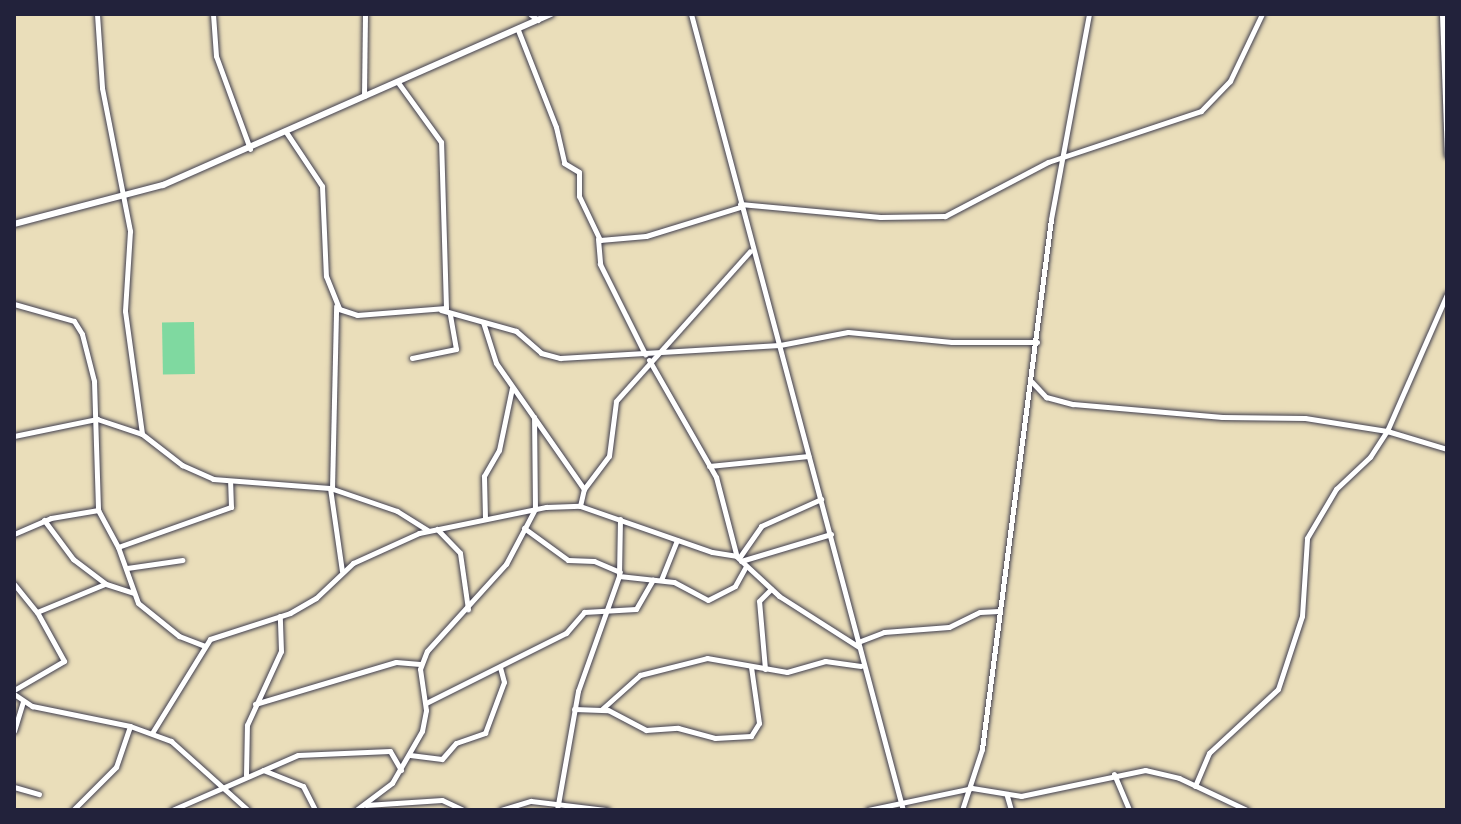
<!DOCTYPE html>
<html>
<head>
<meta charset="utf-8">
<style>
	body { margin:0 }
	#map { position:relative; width:1461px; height:824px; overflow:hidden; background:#eadeba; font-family:"IM FELL Double Pica",serif }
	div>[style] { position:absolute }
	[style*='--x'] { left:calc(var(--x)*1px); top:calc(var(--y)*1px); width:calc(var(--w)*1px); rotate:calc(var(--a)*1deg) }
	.green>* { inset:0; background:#7fd9a0; transform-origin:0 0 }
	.roads { filter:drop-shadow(0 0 2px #403e4e) drop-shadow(0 0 2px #403e4e) }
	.minor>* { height:5px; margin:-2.5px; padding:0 2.5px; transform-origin:2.5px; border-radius:2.5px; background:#fff }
	.tertiary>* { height:6px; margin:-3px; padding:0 3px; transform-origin:3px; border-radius:3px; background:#fff }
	span { translate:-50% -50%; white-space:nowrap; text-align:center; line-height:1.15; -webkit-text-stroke:6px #f6f6f2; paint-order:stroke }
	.frame { position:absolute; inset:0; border:16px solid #22223b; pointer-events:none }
</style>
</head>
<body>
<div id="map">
	<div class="green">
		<div style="left:194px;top:322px;width:52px;height:32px;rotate:89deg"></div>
	</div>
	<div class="roads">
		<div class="minor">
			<div style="--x:97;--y:14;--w:74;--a:86.1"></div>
			<div style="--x:102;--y:88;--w:146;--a:78.9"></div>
			<div style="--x:130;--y:231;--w:80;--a:93.6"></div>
			<div style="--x:125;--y:311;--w:124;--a:82.1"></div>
			<div style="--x:213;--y:14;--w:42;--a:85.9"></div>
			<div style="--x:216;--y:56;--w:99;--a:69.9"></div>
			<div style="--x:530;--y:14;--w:10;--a:37"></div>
			<div style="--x:691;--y:14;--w:824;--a:75.09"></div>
			<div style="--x:1442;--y:14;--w:141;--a:88"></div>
			<div style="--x:518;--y:30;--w:104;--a:68.6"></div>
			<div style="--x:556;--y:127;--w:37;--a:77"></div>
			<div style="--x:564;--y:163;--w:17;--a:31"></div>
			<div style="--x:579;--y:172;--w:24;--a:90"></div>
			<div style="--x:579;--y:196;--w:49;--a:64.5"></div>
			<div style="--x:600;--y:240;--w:46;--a:-5"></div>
			<div style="--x:646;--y:236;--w:98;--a:-17.1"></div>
			<div style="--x:364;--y:96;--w:82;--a:-89.3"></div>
			<div style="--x:286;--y:132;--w:65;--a:56.3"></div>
			<div style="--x:322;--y:186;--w:90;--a:87.5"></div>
			<div style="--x:326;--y:276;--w:35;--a:68"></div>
			<div style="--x:339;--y:309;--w:19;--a:18"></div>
			<div style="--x:357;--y:315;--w:89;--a:-4.5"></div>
			<div style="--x:446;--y:308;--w:166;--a:-91.7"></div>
			<div style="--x:441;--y:142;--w:75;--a:-125.8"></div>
			<div style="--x:740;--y:204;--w:141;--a:5.3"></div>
			<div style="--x:880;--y:217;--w:65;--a:-0.9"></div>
			<div style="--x:945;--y:216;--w:116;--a:-27.7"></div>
			<div style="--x:1048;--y:162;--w:161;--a:-18.4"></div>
			<div style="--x:1201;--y:111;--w:42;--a:-46"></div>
			<div style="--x:1230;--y:81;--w:74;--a:-64.5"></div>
			<div style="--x:598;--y:239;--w:25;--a:85"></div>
			<div style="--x:600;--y:264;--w:101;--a:63.4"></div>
			<div style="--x:14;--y:304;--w:62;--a:15.8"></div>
			<div style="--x:74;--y:321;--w:15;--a:58"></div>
			<div style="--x:82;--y:334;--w:49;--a:75.7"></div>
			<div style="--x:94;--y:381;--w:129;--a:88.2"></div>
			<div style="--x:98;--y:510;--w:42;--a:61.6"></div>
			<div style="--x:118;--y:547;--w:59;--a:70.3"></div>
			<div style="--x:138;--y:603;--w:53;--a:38.8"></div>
			<div style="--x:179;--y:636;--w:26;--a:21"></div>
			<div style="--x:441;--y:310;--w:78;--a:15.6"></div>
			<div style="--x:516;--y:331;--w:33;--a:41"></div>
			<div style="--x:541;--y:353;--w:20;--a:15"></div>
			<div style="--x:560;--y:358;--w:220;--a:-3.4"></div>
			<div style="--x:780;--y:345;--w:69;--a:-10.8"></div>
			<div style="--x:848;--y:332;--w:104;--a:5.5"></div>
			<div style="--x:952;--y:342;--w:85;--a:0"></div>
			<div style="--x:483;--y:322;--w:43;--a:72.4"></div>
			<div style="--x:496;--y:363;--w:154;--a:55.1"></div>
			<div style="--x:412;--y:358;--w:45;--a:-11.6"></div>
			<div style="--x:456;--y:349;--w:36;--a:-100"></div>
			<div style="--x:649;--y:360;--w:135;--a:60.2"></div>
			<div style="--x:716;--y:477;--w:80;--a:75.4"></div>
			<div style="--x:1032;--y:382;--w:21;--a:47"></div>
			<div style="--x:1046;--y:397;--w:28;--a:15"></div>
			<div style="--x:1073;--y:404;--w:150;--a:5"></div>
			<div style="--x:1222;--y:417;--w:83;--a:0.7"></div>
			<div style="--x:1305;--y:418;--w:83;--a:9"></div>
			<div style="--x:1387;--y:431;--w:63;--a:16.7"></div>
			<div style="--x:14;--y:436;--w:85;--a:-11.6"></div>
			<div style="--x:97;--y:419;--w:47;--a:18.4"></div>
			<div style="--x:142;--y:434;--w:51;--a:37.8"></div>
			<div style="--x:182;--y:465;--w:34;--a:24"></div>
			<div style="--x:213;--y:479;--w:117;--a:4.4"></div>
			<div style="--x:330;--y:488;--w:71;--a:18.9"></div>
			<div style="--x:397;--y:511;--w:36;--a:32"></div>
			<div style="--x:709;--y:466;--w:100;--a:-5.8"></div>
			<div style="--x:330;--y:488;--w:84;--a:81.8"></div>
			<div style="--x:332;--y:489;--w:183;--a:-88.7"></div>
			<div style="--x:580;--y:506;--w:17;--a:-77"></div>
			<div style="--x:584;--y:489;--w:41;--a:-52.9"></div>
			<div style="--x:609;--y:456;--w:55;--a:-82.7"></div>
			<div style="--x:616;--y:401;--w:201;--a:-48.2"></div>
			<div style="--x:485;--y:518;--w:42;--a:-91.4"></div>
			<div style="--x:484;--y:476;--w:30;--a:-60"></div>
			<div style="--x:499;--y:450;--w:63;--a:-78.2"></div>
			<div style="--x:44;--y:520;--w:49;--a:53.4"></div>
			<div style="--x:73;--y:559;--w:41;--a:37.1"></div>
			<div style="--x:106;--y:584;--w:28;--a:18"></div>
			<div style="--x:524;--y:528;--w:54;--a:36"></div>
			<div style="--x:568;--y:560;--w:26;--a:2"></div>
			<div style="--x:594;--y:561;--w:28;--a:23"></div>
			<div style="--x:437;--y:529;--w:33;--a:46"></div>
			<div style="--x:460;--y:553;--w:57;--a:81.9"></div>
			<div style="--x:14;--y:534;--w:40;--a:-23.4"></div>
			<div style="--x:51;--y:518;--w:48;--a:-9.7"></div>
			<div style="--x:118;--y:547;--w:120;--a:-19.5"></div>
			<div style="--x:231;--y:507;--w:24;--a:-92"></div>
			<div style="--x:739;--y:558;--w:39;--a:-55"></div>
			<div style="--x:761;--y:526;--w:66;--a:-24.2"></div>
			<div style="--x:741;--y:561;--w:94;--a:-16.7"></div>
			<div style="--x:127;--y:568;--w:56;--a:-8.3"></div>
			<div style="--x:619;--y:576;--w:55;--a:6.2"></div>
			<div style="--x:674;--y:582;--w:38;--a:28"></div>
			<div style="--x:708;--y:600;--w:30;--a:-27"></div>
			<div style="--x:735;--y:586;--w:21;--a:-61"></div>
			<div style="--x:661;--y:580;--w:43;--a:-68.2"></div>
			<div style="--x:14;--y:584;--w:36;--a:51"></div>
			<div style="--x:37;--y:612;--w:56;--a:61.1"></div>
			<div style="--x:64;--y:661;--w:58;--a:149.9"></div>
			<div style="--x:37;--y:612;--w:74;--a:-22.4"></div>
			<div style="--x:858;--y:642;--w:28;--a:-21"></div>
			<div style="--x:884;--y:632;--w:65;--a:-4.4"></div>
			<div style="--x:949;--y:627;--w:34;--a:-26"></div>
			<div style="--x:980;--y:612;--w:19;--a:-3"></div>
			<div style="--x:765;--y:669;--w:68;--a:-95"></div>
			<div style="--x:759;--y:601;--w:17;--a:-45"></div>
			<div style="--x:14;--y:694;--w:22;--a:34"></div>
			<div style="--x:32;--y:706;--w:100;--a:11.5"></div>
			<div style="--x:130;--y:726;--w:44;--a:20.1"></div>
			<div style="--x:171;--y:741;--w:103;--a:41.9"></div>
			<div style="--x:426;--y:703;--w:157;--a:-26.6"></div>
			<div style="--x:566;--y:633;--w:28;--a:-49"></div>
			<div style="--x:584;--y:612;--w:52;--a:-3.3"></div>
			<div style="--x:636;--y:609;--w:34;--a:-60"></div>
			<div style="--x:255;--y:704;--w:147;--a:-16.6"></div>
			<div style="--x:396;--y:662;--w:24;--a:5"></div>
			<div style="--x:574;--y:709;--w:34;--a:2"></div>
			<div style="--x:608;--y:710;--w:43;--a:27.8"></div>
			<div style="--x:646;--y:730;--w:32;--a:-4"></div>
			<div style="--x:678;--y:728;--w:38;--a:15"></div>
			<div style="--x:715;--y:738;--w:36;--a:-3"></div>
			<div style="--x:751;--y:736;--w:15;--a:-58"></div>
			<div style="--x:759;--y:723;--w:57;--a:-98.1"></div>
			<div style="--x:602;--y:709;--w:51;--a:-41.8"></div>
			<div style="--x:640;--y:675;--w:69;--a:-14.2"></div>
			<div style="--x:707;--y:658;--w:81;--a:9.9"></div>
			<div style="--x:787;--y:672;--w:40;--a:-16"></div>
			<div style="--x:825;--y:661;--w:36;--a:8"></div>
			<div style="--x:14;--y:731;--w:30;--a:-73"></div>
			<div style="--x:152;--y:733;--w:110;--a:-58.3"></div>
			<div style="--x:210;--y:639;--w:84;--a:-18"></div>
			<div style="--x:290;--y:613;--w:30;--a:-30"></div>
			<div style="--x:316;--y:598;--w:51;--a:-43.4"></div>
			<div style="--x:353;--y:563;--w:72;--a:-24.4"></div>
			<div style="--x:419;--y:533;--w:130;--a:-11.6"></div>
			<div style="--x:546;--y:507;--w:34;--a:-2"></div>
			<div style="--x:580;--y:506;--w:140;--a:19.2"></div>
			<div style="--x:712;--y:552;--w:24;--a:9"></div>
			<div style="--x:736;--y:556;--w:59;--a:42.9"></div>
			<div style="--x:779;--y:596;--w:95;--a:32.5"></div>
			<div style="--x:410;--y:755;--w:32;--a:7"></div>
			<div style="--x:442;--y:759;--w:21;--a:-49"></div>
			<div style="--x:456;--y:743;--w:31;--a:-19"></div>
			<div style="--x:485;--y:733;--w:54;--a:-69.6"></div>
			<div style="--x:504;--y:682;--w:16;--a:-105"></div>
			<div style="--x:263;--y:770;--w:43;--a:21.8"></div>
			<div style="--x:303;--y:786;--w:27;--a:63"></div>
			<div style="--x:1114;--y:774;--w:39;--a:67"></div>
			<div style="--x:246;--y:775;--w:50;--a:-88.9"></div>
			<div style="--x:247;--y:725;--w:81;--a:-65.3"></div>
			<div style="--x:281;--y:651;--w:35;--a:-92"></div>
			<div style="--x:1195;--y:786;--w:36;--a:-67"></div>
			<div style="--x:1209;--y:753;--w:94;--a:-42.8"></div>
			<div style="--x:1278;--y:689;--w:77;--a:-71.8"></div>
			<div style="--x:1302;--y:616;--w:78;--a:-86.3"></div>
			<div style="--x:1307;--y:538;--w:57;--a:-59.4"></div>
			<div style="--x:1336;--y:489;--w:47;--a:-43.3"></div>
			<div style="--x:1370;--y:457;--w:31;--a:-57"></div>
			<div style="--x:1387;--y:431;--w:150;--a:-66.3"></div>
			<div style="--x:14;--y:787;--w:26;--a:16"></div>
			<div style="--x:1007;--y:796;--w:15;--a:74"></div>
			<div style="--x:366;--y:805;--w:76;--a:-3.8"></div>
			<div style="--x:442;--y:800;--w:23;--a:25"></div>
			<div style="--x:73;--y:810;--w:61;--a:-45"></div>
			<div style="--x:116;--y:767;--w:43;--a:-71.1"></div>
			<div style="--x:172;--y:810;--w:137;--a:-23.6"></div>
			<div style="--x:298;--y:755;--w:92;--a:-2.5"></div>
			<div style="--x:390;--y:751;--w:22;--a:60"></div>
			<div style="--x:356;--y:810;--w:45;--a:-36.9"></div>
			<div style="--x:392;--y:783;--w:60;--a:-60"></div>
			<div style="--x:422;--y:731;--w:21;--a:-79"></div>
			<div style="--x:426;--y:710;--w:41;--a:-98.3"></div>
			<div style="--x:420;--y:669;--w:19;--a:-69"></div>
			<div style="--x:427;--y:651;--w:118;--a:-47.8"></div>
			<div style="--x:506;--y:564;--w:62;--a:-62.2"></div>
			<div style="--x:535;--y:509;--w:92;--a:-90.6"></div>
			<div style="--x:501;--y:810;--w:31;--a:-17"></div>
			<div style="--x:531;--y:801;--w:77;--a:6.8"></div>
			<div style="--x:557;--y:810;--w:121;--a:-80"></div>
			<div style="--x:578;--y:691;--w:122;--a:-70.4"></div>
			<div style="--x:619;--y:576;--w:57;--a:-89"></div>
			<div style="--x:868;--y:810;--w:106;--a:-11.9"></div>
			<div style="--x:972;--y:788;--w:50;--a:9.3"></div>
			<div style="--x:1021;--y:796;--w:127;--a:-11.8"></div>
			<div style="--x:1145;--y:770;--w:35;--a:13"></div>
			<div style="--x:1179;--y:778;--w:75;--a:25.2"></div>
			<div style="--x:962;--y:810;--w:64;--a:-71.8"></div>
			<div style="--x:982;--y:749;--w:534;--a:-82.58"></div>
			<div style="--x:1051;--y:219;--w:208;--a:-79.5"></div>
		</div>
		<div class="tertiary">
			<div style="--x:14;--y:224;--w:154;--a:-14.7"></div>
			<div style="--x:163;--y:185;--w:424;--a:-23.8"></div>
		</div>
	</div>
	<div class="frame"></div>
</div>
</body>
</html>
